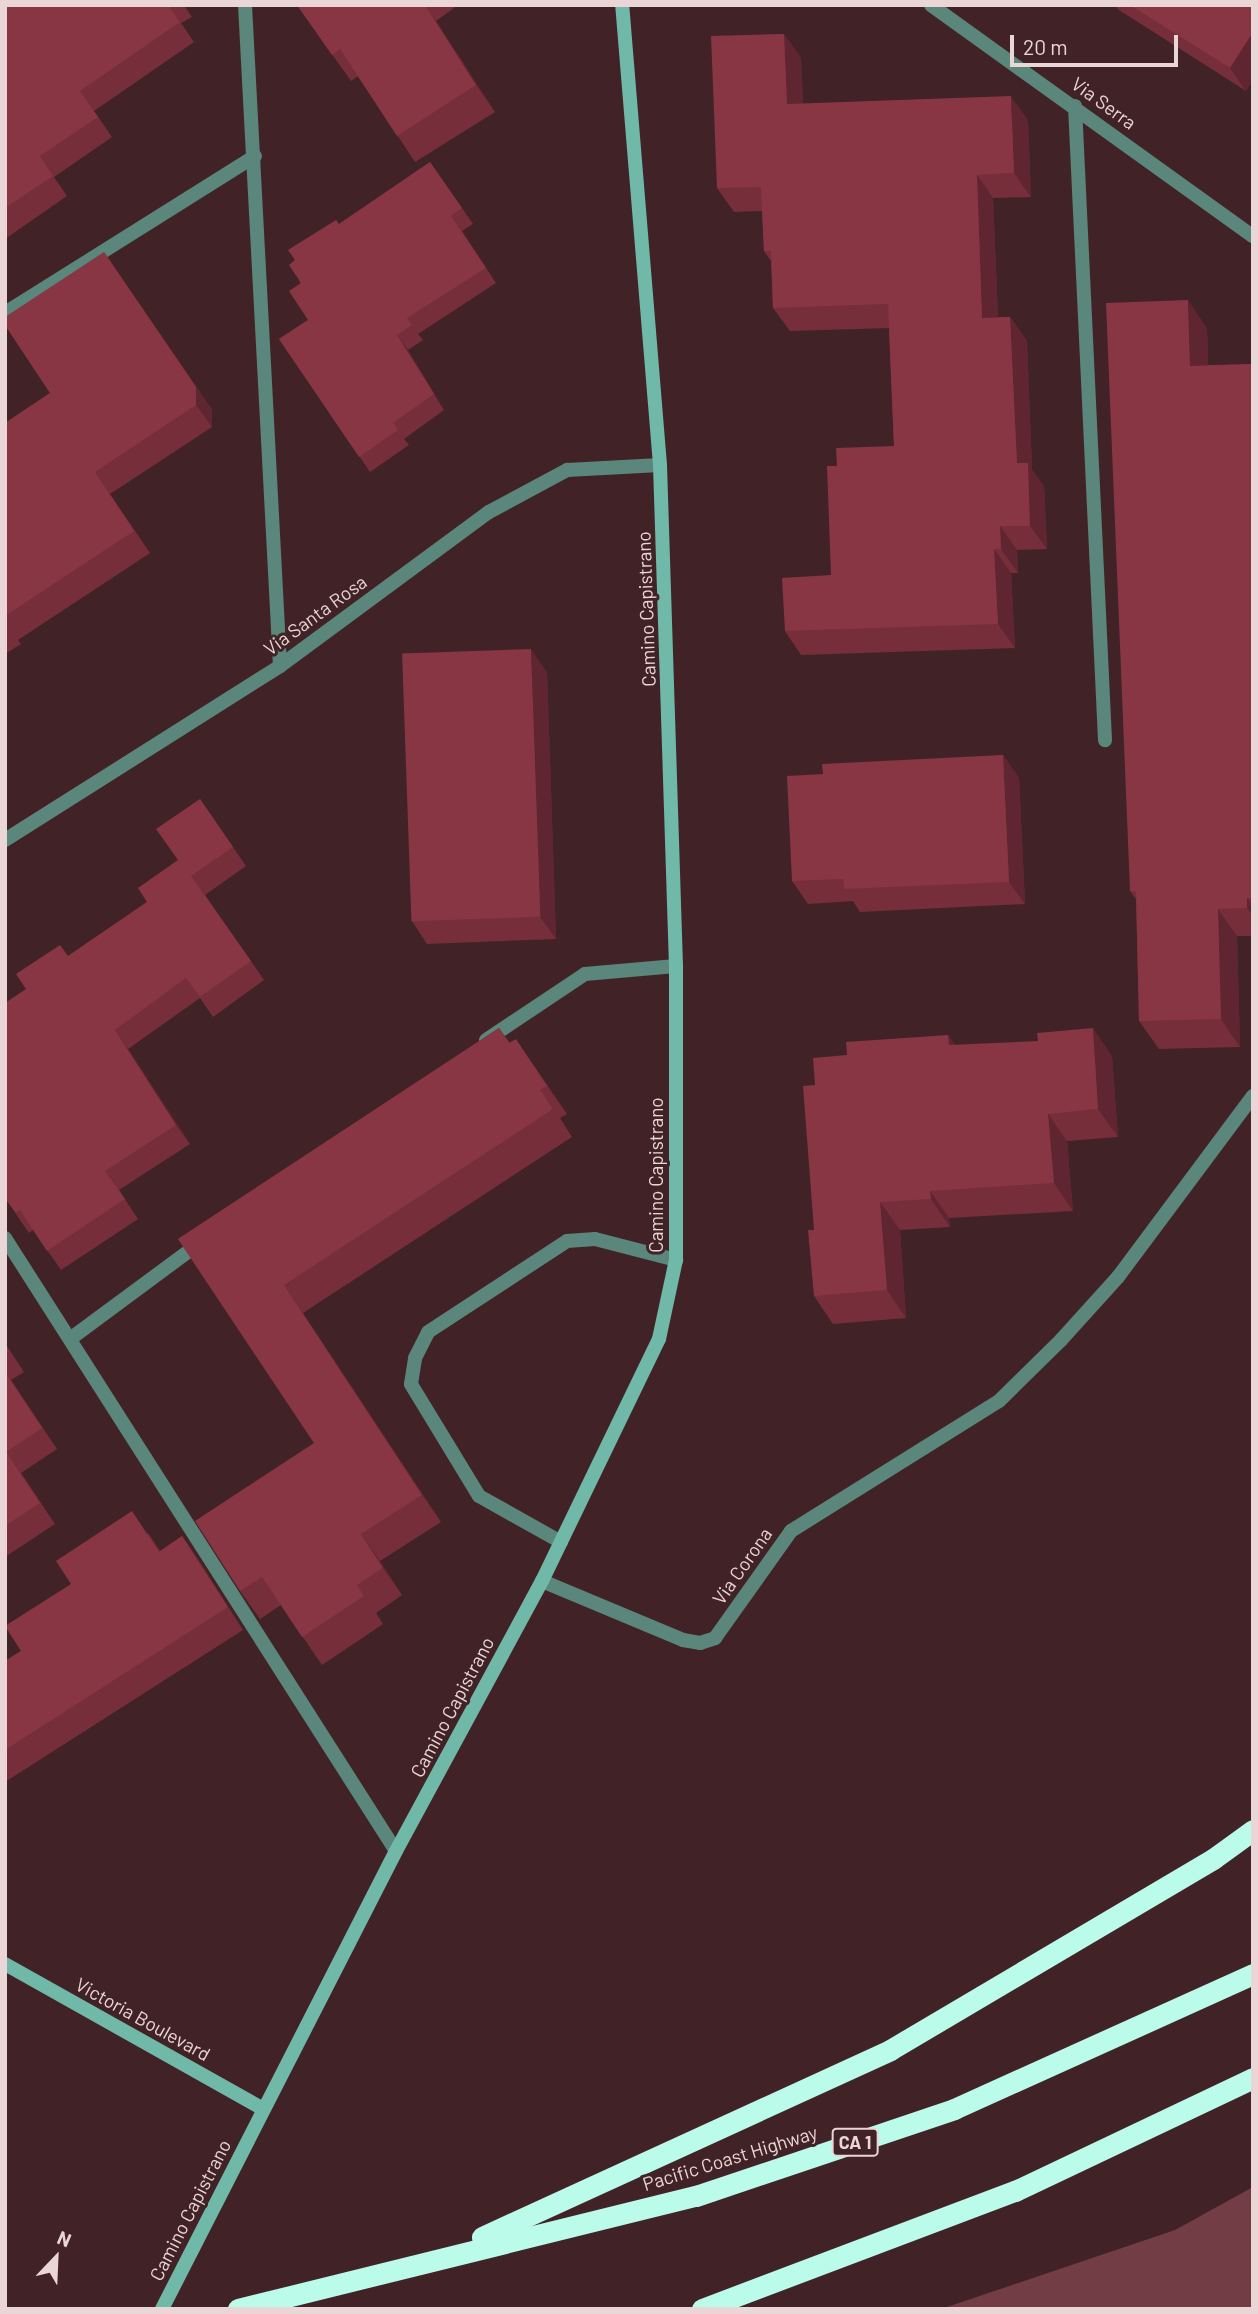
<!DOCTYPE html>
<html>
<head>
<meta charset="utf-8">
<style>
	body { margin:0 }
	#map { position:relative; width:1258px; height:2314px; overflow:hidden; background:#412327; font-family:Barlow,sans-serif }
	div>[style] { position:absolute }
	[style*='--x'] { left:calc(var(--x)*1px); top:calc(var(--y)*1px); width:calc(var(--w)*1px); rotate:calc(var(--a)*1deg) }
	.green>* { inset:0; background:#723d44 }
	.lane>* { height:14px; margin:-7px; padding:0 7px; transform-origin:7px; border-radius:7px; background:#5a867b }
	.street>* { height:14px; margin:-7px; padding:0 7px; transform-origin:7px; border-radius:7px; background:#5a867b }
	.secondary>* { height:14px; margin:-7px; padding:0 7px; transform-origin:7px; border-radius:7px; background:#70b9a8 }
	.highway>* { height:21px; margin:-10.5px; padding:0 10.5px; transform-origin:10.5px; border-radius:10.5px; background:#bafbea }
	.wall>* { inset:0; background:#752e3a }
	.shaded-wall>* { inset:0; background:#5f2530 }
	.building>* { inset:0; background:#883544; transform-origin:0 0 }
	span { translate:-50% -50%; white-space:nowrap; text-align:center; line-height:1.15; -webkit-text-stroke:6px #412327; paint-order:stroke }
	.shield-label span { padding:2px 5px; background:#412327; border:2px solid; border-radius:5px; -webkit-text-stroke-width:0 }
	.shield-label { font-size:18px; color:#ead5d7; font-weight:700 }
	.street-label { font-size:19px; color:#ead5d7 }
	.frame { position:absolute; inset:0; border:7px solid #ead5d7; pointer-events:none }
	.north { position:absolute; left:21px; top:2223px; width:70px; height:70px; -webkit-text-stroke:5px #412327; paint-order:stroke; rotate:23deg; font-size:19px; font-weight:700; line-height:28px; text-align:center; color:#ead5d7 }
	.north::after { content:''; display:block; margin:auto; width:24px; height:32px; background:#ead5d7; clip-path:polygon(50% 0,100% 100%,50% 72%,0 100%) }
	.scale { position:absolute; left:1010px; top:35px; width:168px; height:32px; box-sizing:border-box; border:4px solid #ead5d7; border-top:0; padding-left:9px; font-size:21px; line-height:24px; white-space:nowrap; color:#ead5d7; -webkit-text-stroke:5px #412327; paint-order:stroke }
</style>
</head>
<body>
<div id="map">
	<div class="green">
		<div style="clip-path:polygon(1253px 2187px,1253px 2309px,941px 2309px,1175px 2230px)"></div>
	</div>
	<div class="lane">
		<div style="--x:245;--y:5;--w:662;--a:86.97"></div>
		<div style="--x:1075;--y:106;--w:635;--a:87.29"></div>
		<div style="--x:5;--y:313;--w:295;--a:-32.1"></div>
		<div style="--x:486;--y:1040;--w:119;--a:-33.7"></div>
		<div style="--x:585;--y:974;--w:91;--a:-5"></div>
		<div style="--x:5;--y:1238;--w:727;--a:57.47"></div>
		<div style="--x:70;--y:1339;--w:163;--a:-36.5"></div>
		<div style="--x:561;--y:1542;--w:94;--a:-150.7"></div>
		<div style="--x:479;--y:1496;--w:131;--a:-121.3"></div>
		<div style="--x:411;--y:1384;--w:26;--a:-81"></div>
		<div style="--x:415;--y:1358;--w:29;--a:-63"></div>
		<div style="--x:428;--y:1332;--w:166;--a:-33.2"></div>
		<div style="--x:567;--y:1241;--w:28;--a:-4"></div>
		<div style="--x:595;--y:1239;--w:84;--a:14.5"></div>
	</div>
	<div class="street">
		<div style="--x:931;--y:5;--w:396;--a:35.7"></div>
		<div style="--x:5;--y:840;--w:325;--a:-32.3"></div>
		<div style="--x:280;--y:666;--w:260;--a:-36.4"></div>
		<div style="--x:489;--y:512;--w:89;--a:-28.3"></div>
		<div style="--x:567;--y:470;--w:93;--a:-3.1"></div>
		<div style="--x:542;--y:1581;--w:153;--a:22.7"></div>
		<div style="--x:683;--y:1640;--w:17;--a:10"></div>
		<div style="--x:700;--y:1643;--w:16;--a:-18"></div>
		<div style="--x:715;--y:1638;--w:131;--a:-54.6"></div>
		<div style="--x:791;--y:1531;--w:245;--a:-32"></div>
		<div style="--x:999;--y:1401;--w:87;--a:-44.5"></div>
		<div style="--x:1061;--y:1340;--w:85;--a:-47.9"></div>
		<div style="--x:1118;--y:1277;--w:226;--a:-53.3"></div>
	</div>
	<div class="secondary">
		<div style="--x:5;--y:1964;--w:295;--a:29.3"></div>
		<div style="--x:162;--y:2309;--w:514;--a:-62.94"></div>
		<div style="--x:396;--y:1851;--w:307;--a:-61.6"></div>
		<div style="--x:542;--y:1581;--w:269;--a:-64.2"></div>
		<div style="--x:659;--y:1339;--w:81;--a:-77.9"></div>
		<div style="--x:676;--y:1260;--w:294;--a:-90"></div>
		<div style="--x:676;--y:966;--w:501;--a:-91.83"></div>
		<div style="--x:660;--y:465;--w:462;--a:-94.7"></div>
	</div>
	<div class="highway">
		<div style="--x:482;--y:2237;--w:449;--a:-24.6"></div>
		<div style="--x:890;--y:2050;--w:375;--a:-30.6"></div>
		<div style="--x:1213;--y:1859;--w:49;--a:-35.9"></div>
		<div style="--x:238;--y:2309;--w:472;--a:-13.9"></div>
		<div style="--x:696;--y:2196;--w:272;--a:-18.6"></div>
		<div style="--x:954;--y:2109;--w:328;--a:-24.3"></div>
		<div style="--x:702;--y:2309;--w:335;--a:-20.7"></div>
		<div style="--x:1015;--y:2191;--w:263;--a:-25.4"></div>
	</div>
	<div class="wall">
		<div style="clip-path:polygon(5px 5px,184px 5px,192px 17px,181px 23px,194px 42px,94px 111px,112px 137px,54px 177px,67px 196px,5px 239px)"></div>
		<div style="clip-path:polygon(297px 5px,458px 5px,436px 21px,495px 112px,415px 162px,358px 76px,351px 81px)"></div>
		<div style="clip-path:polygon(1115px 5px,1253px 5px,1253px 79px,1246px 91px,1119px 10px)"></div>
		<div style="clip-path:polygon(784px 34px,801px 58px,803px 104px,1028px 120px,1031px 197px,993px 198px,998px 317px,1010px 317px,1027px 341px,1032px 470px,1044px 486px,1047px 549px,1017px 550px,1018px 573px,1011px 573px,1015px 648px,801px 655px,785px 631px,831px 575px,837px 466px,894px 446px,889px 328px,790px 331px,773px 308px,771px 261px,764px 251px,762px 211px,734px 212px,717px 188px)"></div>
		<div style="clip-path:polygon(430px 162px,473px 224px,462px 231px,496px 283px,418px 334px,423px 340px,408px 350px,444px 410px,404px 439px,409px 445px,370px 472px,279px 339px,308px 320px,295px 260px,339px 224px)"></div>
		<div style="clip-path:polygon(5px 325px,212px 409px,212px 427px,110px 494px,150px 553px,18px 640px,21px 644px,5px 654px,5px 423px,50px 393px)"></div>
		<div style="clip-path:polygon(1207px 328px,1208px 365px,1253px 364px,1253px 936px,1237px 936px,1240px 1047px,1159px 1049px,1139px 1021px,1136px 899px,1130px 891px)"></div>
		<div style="clip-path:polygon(547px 672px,556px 939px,427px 944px,412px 921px)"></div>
		<div style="clip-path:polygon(1003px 755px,1019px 778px,1025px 904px,860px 912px,853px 901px,808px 904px,792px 881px,823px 774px)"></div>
		<div style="clip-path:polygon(200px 799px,246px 866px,205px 895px,264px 980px,213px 1017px,200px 998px,128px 1049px,190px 1144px,119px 1190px,138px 1219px,61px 1270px,33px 1230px,29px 1233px,5px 1198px,26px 989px,68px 956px,147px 902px,178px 860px)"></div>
		<div style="clip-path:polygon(499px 1028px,510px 1043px,535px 1067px,567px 1114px,560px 1118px,572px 1137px,303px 1313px,441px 1522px,380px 1561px,402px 1595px,376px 1613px,383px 1624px,322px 1665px,281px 1605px,260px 1619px,240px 1591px,314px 1443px,178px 1239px)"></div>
		<div style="clip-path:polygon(948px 1035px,955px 1045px,1112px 1056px,1118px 1137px,1067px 1141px,1073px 1211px,949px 1218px,950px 1227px,900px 1230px,906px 1318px,833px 1324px,814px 1296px,815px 1085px,847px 1055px)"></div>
		<div style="clip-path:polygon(5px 1343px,24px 1372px,11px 1380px,57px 1449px,21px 1473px,55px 1524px,5px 1557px)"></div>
		<div style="clip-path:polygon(148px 1533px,160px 1551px,182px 1536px,198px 1559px,243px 1630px,5px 1782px,5px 1661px,21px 1651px,71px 1584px)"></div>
	</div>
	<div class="shaded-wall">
		<div style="clip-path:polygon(425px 5px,436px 21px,495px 112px,476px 85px)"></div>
		<div style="clip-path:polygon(1253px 32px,1253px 79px,1246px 91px,1230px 68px)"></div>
		<div style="clip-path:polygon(784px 34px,801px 58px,804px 128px,787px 104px)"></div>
		<div style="clip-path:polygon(1011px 96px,1028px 120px,1031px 197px,1014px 173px)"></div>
		<div style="clip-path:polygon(977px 175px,993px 198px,999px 342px,982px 318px)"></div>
		<div style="clip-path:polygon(104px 252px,212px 409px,212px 427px,196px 405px)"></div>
		<div style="clip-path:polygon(1188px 300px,1207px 328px,1209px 393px,1190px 366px)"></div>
		<div style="clip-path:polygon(1010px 317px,1027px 341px,1032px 470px,1044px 486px,1047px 549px,1030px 526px,1017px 463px)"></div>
		<div style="clip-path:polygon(397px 335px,408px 350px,444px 410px,434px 394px)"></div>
		<div style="clip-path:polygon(1000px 526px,1017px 550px,1018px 573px,1001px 549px)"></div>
		<div style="clip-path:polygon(994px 549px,1011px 573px,1015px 648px,998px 624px)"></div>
		<div style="clip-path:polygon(531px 649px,547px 672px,556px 939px,540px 917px)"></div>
		<div style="clip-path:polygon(1003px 755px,1019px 778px,1025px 904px,1009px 882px)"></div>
		<div style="clip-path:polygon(1247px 898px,1253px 906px,1253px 916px,1247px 908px)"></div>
		<div style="clip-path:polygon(1218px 909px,1237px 936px,1240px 1047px,1221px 1019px)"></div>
		<div style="clip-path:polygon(1093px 1028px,1112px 1056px,1118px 1137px,1098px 1109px)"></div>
		<div style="clip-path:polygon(115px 1030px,128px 1049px,190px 1144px,176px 1125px)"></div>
		<div style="clip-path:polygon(948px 1035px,967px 1062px,949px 1045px)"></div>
		<div style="clip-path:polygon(516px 1039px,535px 1067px,567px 1114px,547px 1086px)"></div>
		<div style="clip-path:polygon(1048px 1114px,1067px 1141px,1073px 1211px,1054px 1183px)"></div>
		<div style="clip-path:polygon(930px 1191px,949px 1218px,950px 1227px,931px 1199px)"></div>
		<div style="clip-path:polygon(880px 1202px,900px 1230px,906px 1318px,887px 1290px)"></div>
		<div style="clip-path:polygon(284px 1285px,303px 1313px,441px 1522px,422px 1495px)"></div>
		<div style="clip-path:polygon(361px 1534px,380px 1561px,402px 1595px,383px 1568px)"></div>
		<div style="clip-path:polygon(182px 1536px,198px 1559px,243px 1630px,228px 1607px)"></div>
	</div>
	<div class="building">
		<div style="clip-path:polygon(5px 5px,168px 5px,180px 22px,80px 91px,98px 117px,40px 156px,53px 176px,5px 208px)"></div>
		<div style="clip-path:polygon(297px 5px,425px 5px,476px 85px,397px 136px,340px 49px,332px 55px)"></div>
		<div style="clip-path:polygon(1130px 5px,1253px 5px,1253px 32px,1230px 68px)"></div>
		<div style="clip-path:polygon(784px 34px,787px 104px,1011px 96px,1014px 173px,977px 175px,982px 318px,1010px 317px,1017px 463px,1028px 463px,1030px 526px,1000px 526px,1001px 549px,994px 549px,998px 624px,785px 631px,782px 578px,831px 575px,827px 466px,837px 466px,836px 448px,894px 446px,888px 304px,773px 308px,771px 251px,764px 251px,761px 187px,717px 188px,711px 36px)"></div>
		<div style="clip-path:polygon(430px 162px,462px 208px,451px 216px,486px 268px,407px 318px,412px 325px,397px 335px,434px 394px,393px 423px,398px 430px,359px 457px,279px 339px,308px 320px,289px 291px,301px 283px,289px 265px,295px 260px,288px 250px,336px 220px,339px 224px)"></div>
		<div style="clip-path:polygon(104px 252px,196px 387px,196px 405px,95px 472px,134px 531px,5px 616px,5px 423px,50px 393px,5px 325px,5px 317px)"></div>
		<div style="clip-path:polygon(1188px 300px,1190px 366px,1253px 364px,1253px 898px,1247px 898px,1247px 908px,1218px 909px,1221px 1019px,1139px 1021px,1136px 891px,1130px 891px,1106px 303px)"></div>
		<div style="left:531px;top:649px;width:268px;height:129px;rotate:88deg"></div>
		<div style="clip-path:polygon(1003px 755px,1009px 882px,844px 889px,843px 879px,792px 881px,787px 776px,823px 774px,822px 764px)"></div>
		<div style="clip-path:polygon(200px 799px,233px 847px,191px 876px,251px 961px,200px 997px,186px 978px,115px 1030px,176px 1125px,105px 1171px,125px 1199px,47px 1251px,20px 1210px,16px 1213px,5px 1198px,5px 1003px,26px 989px,16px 974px,60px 945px,68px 956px,147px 902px,138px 888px,178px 860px,156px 829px)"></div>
		<div style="clip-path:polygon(499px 1028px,509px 1043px,516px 1039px,547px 1086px,540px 1090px,553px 1109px,284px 1285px,422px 1495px,361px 1534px,383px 1568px,357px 1585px,364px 1596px,302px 1637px,262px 1577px,240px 1591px,195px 1521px,314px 1443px,178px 1239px)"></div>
		<div style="clip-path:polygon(1093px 1028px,1098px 1109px,1048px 1114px,1054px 1183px,930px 1191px,931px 1199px,880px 1202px,887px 1290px,814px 1296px,808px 1230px,814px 1230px,803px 1086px,815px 1085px,813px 1058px,847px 1055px,846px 1042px,948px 1035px,949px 1045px,1038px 1041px,1037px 1033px)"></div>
		<div style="clip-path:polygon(5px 1345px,9px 1351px,5px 1353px)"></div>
		<div style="clip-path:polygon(5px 1372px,42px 1428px,6px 1452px,40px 1503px,5px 1526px)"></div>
		<div style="clip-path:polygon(132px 1511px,159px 1552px,182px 1536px,228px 1607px,5px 1750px,5px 1661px,21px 1651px,5px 1626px,71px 1584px,56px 1561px)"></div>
	</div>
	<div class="shield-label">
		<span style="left:855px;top:2142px">CA 1</span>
	</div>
	<div class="street-label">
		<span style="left:1104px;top:103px;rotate:36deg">Via Serra</span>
		<span style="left:646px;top:609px;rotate:-92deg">Camino Capistrano</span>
		<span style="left:315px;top:615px;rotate:-36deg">Via Santa Rosa</span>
		<span style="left:656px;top:1175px;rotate:-90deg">Camino Capistrano</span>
		<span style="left:742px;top:1566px;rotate:-55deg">Via Corona</span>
		<span style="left:452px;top:1707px;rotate:-62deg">Camino Capistrano</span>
		<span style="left:143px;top:2019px;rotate:29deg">Victoria Boulevard</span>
		<span style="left:730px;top:2158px;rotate:-17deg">Pacific Coast Highway</span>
		<span style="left:190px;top:2210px;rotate:-63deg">Camino Capistrano</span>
	</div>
	<div class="frame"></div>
	<div class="north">N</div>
	<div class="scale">20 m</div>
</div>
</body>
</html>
